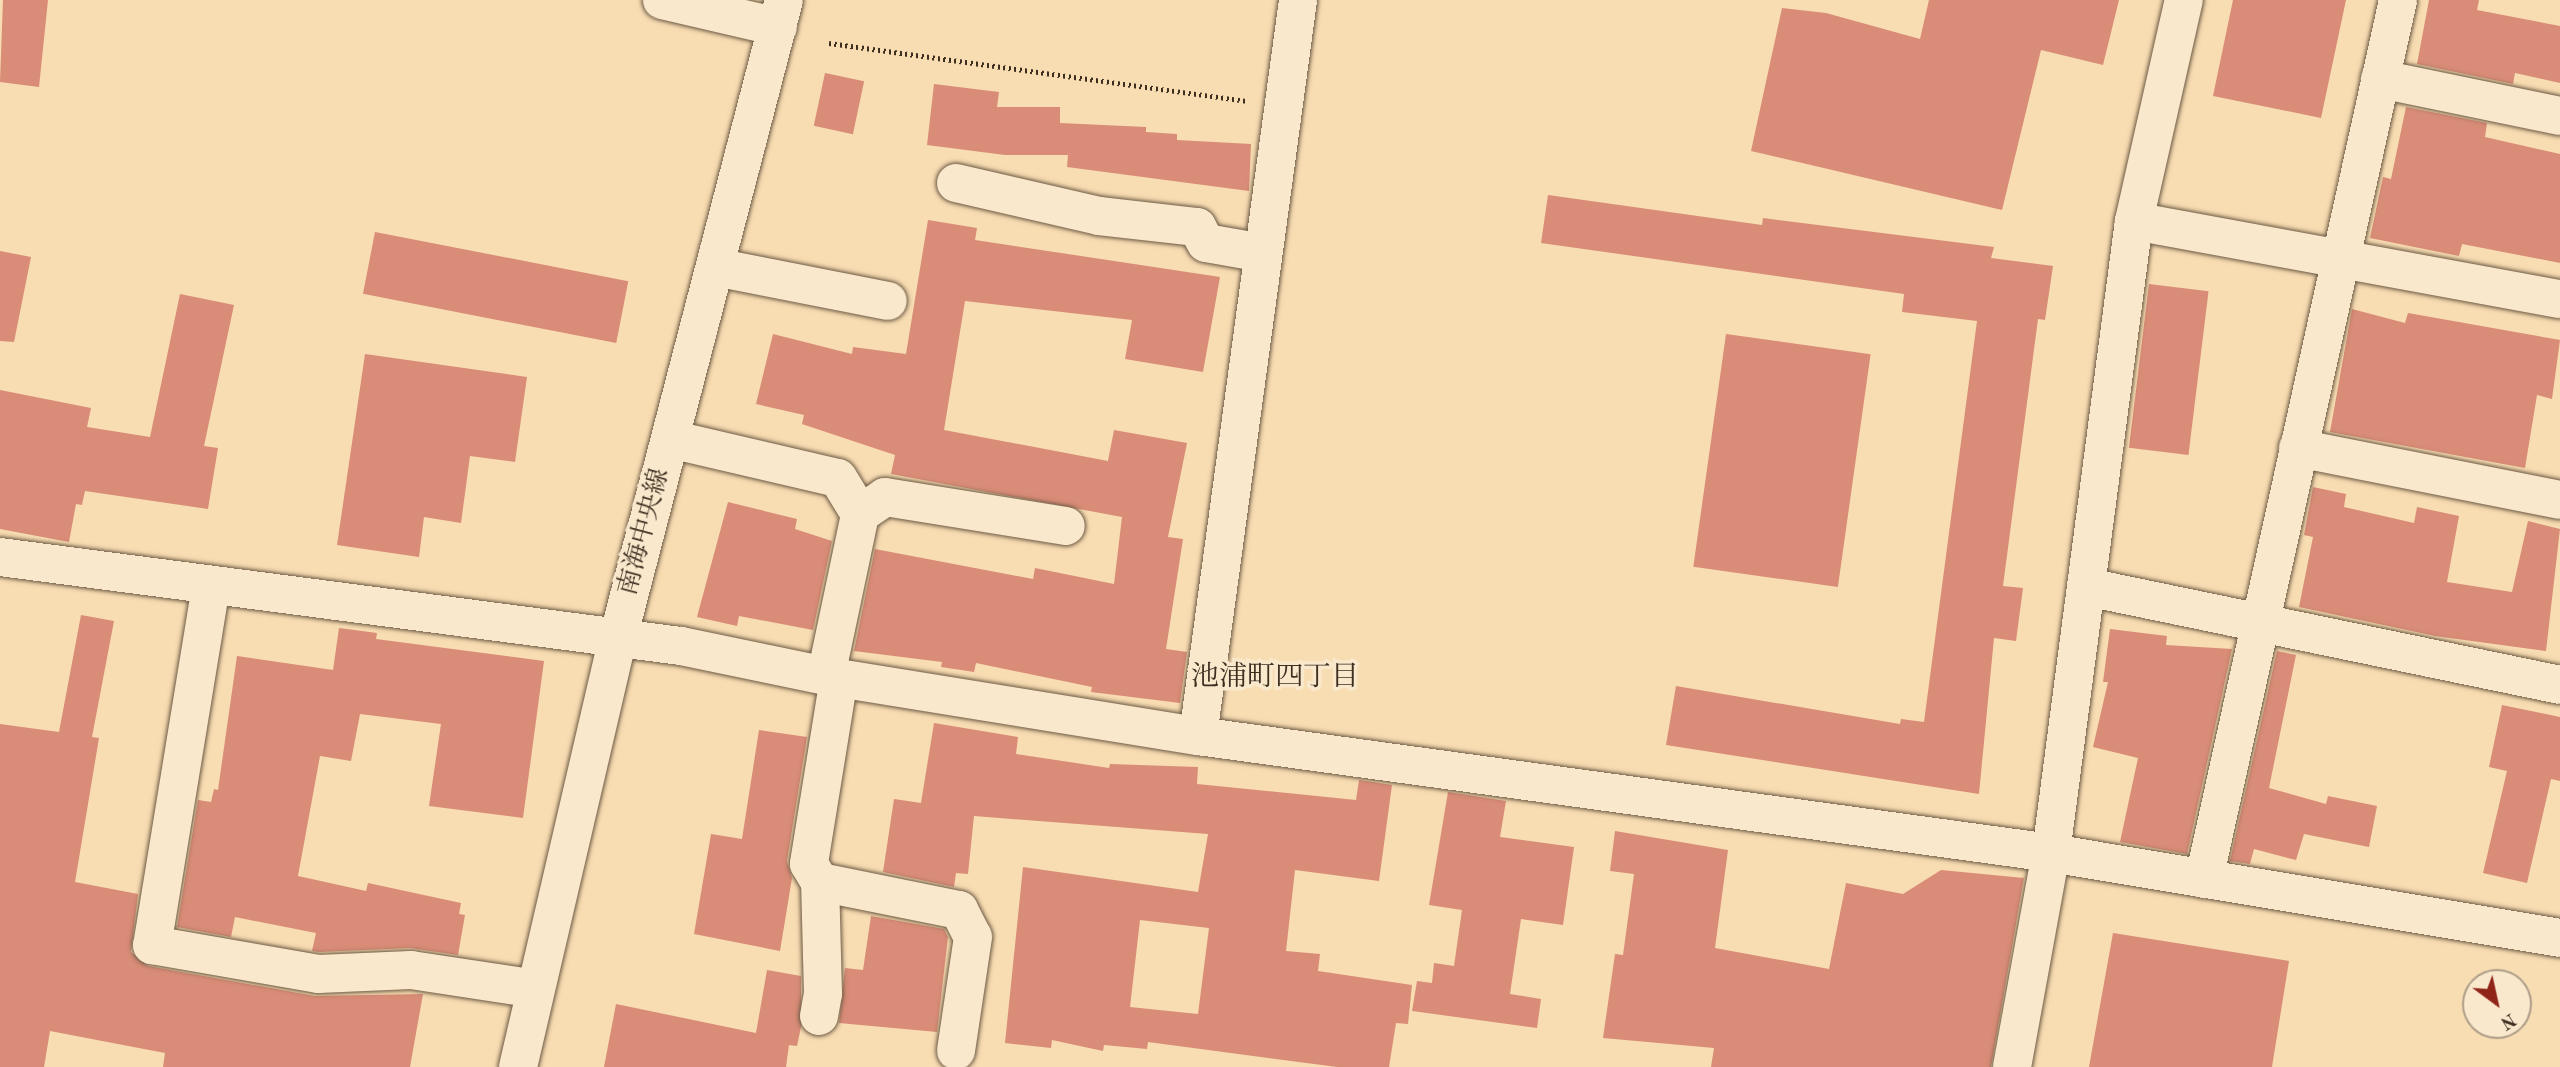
<!DOCTYPE html>
<html>
<head>
<meta charset="utf-8">
<style>
	body { margin:0 }
	#map { position:relative; width:2560px; height:1067px; overflow:hidden; background:#f8dcb2; font-family:"Old Standard TT","Noto Serif JP",serif }
	div>[style] { position:absolute }
	[style*='--x'] { left:calc(var(--x)*1px); top:calc(var(--y)*1px); width:calc(var(--w)*1px); rotate:calc(var(--a)*1deg) }
	.building>* { inset:0; background:#d98c77; transform-origin:0 0 }
	.path>* { height:4.5px; margin-top:-2.25px; transform-origin:0; background:repeating-linear-gradient(90deg,#3d2e20 0 2px,transparent 0 5.5px) }
	.roads { filter:drop-shadow(0 0 2px #6c5a44) drop-shadow(0 0 2px #6c5a44) }
	.minor>* { height:38px; margin:-19px; padding:0 19px; transform-origin:19px; border-radius:19px; background:#fae8cd }
	span { translate:-50% -50%; white-space:nowrap; text-align:center; line-height:1.15; -webkit-text-stroke:7px #fae8cd; paint-order:stroke }
	.street-label { font-size:26px; color:#3d2e20 }
	.neighbourhood-label { font-size:28px; color:#3d2e20 }
	.north { position:absolute; left:2462px; top:969px; width:70px; height:70px; box-sizing:border-box; background:#fae8cd; border:2px solid #ae9e88; border-radius:50%; rotate:147deg; font-size:19px; font-weight:700; line-height:28px; text-align:center; color:#3d2e20 }
	.north::after { content:''; display:block; margin:auto; width:24px; height:32px; background:#8f2418; clip-path:polygon(50% 0,100% 100%,50% 72%,0 100%) }
</style>
</head>
<body>
<div id="map">
	<div class="building">
		<div style="clip-path:polygon(3px 0,48px 0,39px 87px,0 82px)"></div>
		<div style="clip-path:polygon(1929px 0,2119px 0,2103px 65px,2041px 50px,2002px 210px,1751px 151px,1782px 8px,1826px 13px,1920px 39px)"></div>
		<div style="clip-path:polygon(2233px 0,2346px 0,2321px 118px,2213px 96px)"></div>
		<div style="clip-path:polygon(2429px 0,2479px 0,2477px 10px,2560px 26px,2560px 83px,2515px 73px,2513px 84px,2417px 64px)"></div>
		<div style="left:825px;top:73px;width:40px;height:54px;rotate:12deg"></div>
		<div style="clip-path:polygon(934px 84px,999px 92px,997px 107px,1060px 107px,1060px 123px,1146px 127px,1146px 132px,1177px 134px,1177px 140px,1251px 144px,1249px 191px,1067px 167px,1068px 155px,1005px 155px,927px 145px)"></div>
		<div style="clip-path:polygon(2406px 107px,2487px 123px,2485px 137px,2560px 154px,2560px 263px,2462px 244px,2459px 256px,2370px 238px,2383px 177px,2391px 179px)"></div>
		<div style="clip-path:polygon(1548px 195px,1762px 225px,1763px 218px,1994px 247px,1991px 258px,2053px 266px,2045px 320px,2038px 319px,2003px 586px,2023px 588px,2016px 641px,1994px 638px,1979px 794px,1666px 745px,1676px 686px,1900px 724px,1901px 719px,1924px 722px,1977px 321px,1902px 312px,1904px 294px,1541px 243px)"></div>
		<div style="clip-path:polygon(928px 220px,977px 228px,975px 240px,1220px 277px,1203px 372px,1125px 359px,1132px 320px,965px 301px,944px 430px,1108px 461px,1114px 430px,1187px 443px,1168px 537px,1183px 539px,1166px 649px,1187px 652px,1180px 703px,1091px 692px,1092px 687px,976px 663px,974px 672px,941px 667px,942px 662px,854px 651px,875px 549px,1033px 579px,1035px 568px,1114px 584px,1122px 517px,891px 474px,895px 455px,802px 424px,804px 415px,756px 404px,773px 334px,852px 354px,853px 347px,906px 354px)"></div>
		<div style="left:375px;top:232px;width:258px;height:63px;rotate:11deg"></div>
		<div style="clip-path:polygon(0 251px,31px 257px,14px 342px,0 341px)"></div>
		<div style="left:2149px;top:284px;width:60px;height:165px;rotate:7deg"></div>
		<div style="clip-path:polygon(180px 294px,234px 305px,204px 446px,218px 448px,208px 509px,85px 491px,82px 505px,76px 504px,69px 542px,0 529px,0 390px,91px 408px,87px 427px,150px 437px)"></div>
		<div style="clip-path:polygon(2352px 309px,2405px 323px,2408px 313px,2560px 340px,2552px 399px,2537px 395px,2525px 468px,2330px 432px)"></div>
		<div style="left:1726px;top:334px;width:146px;height:235px;rotate:8deg"></div>
		<div style="clip-path:polygon(365px 354px,527px 377px,515px 462px,470px 456px,461px 523px,424px 517px,419px 557px,337px 545px)"></div>
		<div style="clip-path:polygon(2313px 487px,2346px 494px,2344px 507px,2414px 523px,2417px 507px,2459px 516px,2447px 582px,2512px 592px,2528px 521px,2560px 529px,2546px 651px,2435px 636px,2299px 607px,2313px 537px,2304px 535px)"></div>
		<div style="clip-path:polygon(728px 502px,797px 519px,795px 529px,832px 541px,813px 630px,739px 616px,737px 626px,697px 617px)"></div>
		<div style="clip-path:polygon(81px 615px,114px 621px,92px 737px,99px 738px,75px 882px,138px 894px,131px 952px,148px 966px,315px 996px,423px 994px,410px 1067px,163px 1067px,165px 1053px,50px 1031px,44px 1067px,0 1067px,0 724px,59px 732px)"></div>
		<div style="clip-path:polygon(339px 628px,377px 633px,376px 639px,544px 661px,523px 818px,429px 806px,441px 724px,360px 714px,351px 761px,320px 756px,298px 876px,366px 891px,368px 883px,461px 903px,459px 914px,465px 915px,458px 955px,410px 948px,319px 952px,312px 951px,316px 933px,235px 917px,231px 937px,177px 927px,198px 800px,211px 802px,214px 789px,218px 790px,237px 656px,333px 670px)"></div>
		<div style="clip-path:polygon(2110px 629px,2167px 636px,2166px 645px,2232px 649px,2187px 854px,2120px 842px,2138px 758px,2093px 747px,2108px 682px,2103px 682px)"></div>
		<div style="clip-path:polygon(2277px 651px,2296px 655px,2269px 788px,2326px 804px,2328px 796px,2377px 806px,2369px 847px,2304px 834px,2296px 860px,2254px 849px,2250px 864px,2230px 861px)"></div>
		<div style="clip-path:polygon(2502px 705px,2560px 717px,2560px 781px,2551px 779px,2527px 883px,2483px 873px,2507px 771px,2489px 767px)"></div>
		<div style="clip-path:polygon(evenodd,934px 723px,1018px 737px,1016px 754px,1109px 768px,1110px 764px,1198px 767px,1197px 784px,1356px 800px,1359px 780px,1392px 785px,1379px 881px,1295px 870px,1286px 951px,1320px 954px,1318px 971px,1412px 985px,1408px 1024px,1396px 1023px,1389px 1067px,1337px 1067px,1148px 1042px,1147px 1049px,1104px 1045px,1103px 1051px,1052px 1040px,1051px 1048px,1005px 1043px,1023px 867px,1198px 892px,1208px 834px,974px 816px,968px 874px,956px 873px,954px 887px,883px 872px,894px 799px,921px 803px,934px 723px,1140px 920px,1209px 928px,1198px 1014px,1130px 1007px,1140px 920px)"></div>
		<div style="clip-path:polygon(759px 730px,807px 737px,787px 861px,792px 878px,780px 951px,694px 934px,711px 834px,742px 839px)"></div>
		<div style="clip-path:polygon(1448px 792px,1506px 801px,1500px 837px,1574px 847px,1563px 925px,1521px 919px,1510px 994px,1541px 999px,1537px 1028px,1412px 1011px,1417px 981px,1432px 983px,1434px 963px,1454px 966px,1462px 910px,1429px 905px)"></div>
		<div style="clip-path:polygon(1615px 831px,1728px 850px,1715px 948px,1829px 969px,1846px 883px,1903px 894px,1941px 870px,2024px 878px,1991px 1067px,1711px 1067px,1714px 1048px,1603px 1038px,1615px 954px,1623px 955px,1634px 874px,1610px 871px)"></div>
		<div style="clip-path:polygon(871px 916px,944px 929px,948px 937px,937px 1032px,839px 1023px,845px 968px,863px 970px)"></div>
		<div style="clip-path:polygon(2113px 933px,2289px 961px,2272px 1067px,2089px 1067px)"></div>
		<div style="clip-path:polygon(767px 970px,801px 976px,801px 1027px,797px 1046px,789px 1045px,786px 1067px,604px 1067px,616px 1004px,756px 1033px)"></div>
	</div>
	<div class="path">
		<div style="--x:829;--y:43;--w:423;--a:7.9"></div>
	</div>
	<div class="roads">
		<div class="minor">
			<div style="--x:662;--y:0;--w:119;--a:13.1"></div>
			<div style="--x:2380;--y:79;--w:184;--a:11.6"></div>
			<div style="--x:956;--y:183;--w:147;--a:13"></div>
			<div style="--x:1099;--y:216;--w:99;--a:6.4"></div>
			<div style="--x:1197;--y:227;--w:18;--a:61"></div>
			<div style="--x:1206;--y:243;--w:58;--a:10"></div>
			<div style="--x:2134;--y:221;--w:433;--a:10.4"></div>
			<div style="--x:715;--y:267;--w:176;--a:11.1"></div>
			<div style="--x:670;--y:439;--w:172;--a:13.1"></div>
			<div style="--x:838;--y:478;--w:42;--a:58.6"></div>
			<div style="--x:860;--y:514;--w:30;--a:-34"></div>
			<div style="--x:885;--y:497;--w:183;--a:9.1"></div>
			<div style="--x:2298;--y:448;--w:267;--a:11.2"></div>
			<div style="--x:0;--y:557;--w:687;--a:7.45"></div>
			<div style="--x:681;--y:646;--w:148;--a:11.7"></div>
			<div style="--x:826;--y:676;--w:377;--a:9.2"></div>
			<div style="--x:1198;--y:736;--w:861;--a:7.81"></div>
			<div style="--x:2051;--y:853;--w:516;--a:9.48"></div>
			<div style="--x:211;--y:586;--w:364;--a:99.3"></div>
			<div style="--x:152;--y:945;--w:169;--a:9.9"></div>
			<div style="--x:318;--y:974;--w:93;--a:-2.5"></div>
			<div style="--x:411;--y:970;--w:126;--a:8.6"></div>
			<div style="--x:2087;--y:587;--w:483;--a:11.7"></div>
			<div style="--x:826;--y:676;--w:166;--a:-78.1"></div>
			<div style="--x:839;--y:678;--w:188;--a:99.2"></div>
			<div style="--x:809;--y:864;--w:21;--a:59"></div>
			<div style="--x:820;--y:882;--w:142;--a:11.4"></div>
			<div style="--x:959;--y:910;--w:30;--a:63"></div>
			<div style="--x:973;--y:937;--w:115;--a:98.5"></div>
			<div style="--x:1198;--y:736;--w:743;--a:-82.26"></div>
			<div style="--x:2204;--y:879;--w:900;--a:-77.55"></div>
			<div style="--x:819;--y:1016;--w:22;--a:-80"></div>
			<div style="--x:823;--y:994;--w:112;--a:-91.5"></div>
			<div style="--x:518;--y:1067;--w:436;--a:-76.9"></div>
			<div style="--x:617;--y:642;--w:663;--a:-75.42"></div>
			<div style="--x:2012;--y:1067;--w:218;--a:-79.7"></div>
			<div style="--x:2051;--y:853;--w:637;--a:-82.52"></div>
			<div style="--x:2134;--y:221;--w:227;--a:-77.3"></div>
		</div>
	</div>
	<div class="street-label">
		<span style="left:645px;top:532px;rotate:-75deg">南海中央線</span>
	</div>
	<div class="neighbourhood-label">
		<span style="left:1275px;top:678px">池浦町四丁目</span>
	</div>
	<div class="north">N</div>
</div>
</body>
</html>
